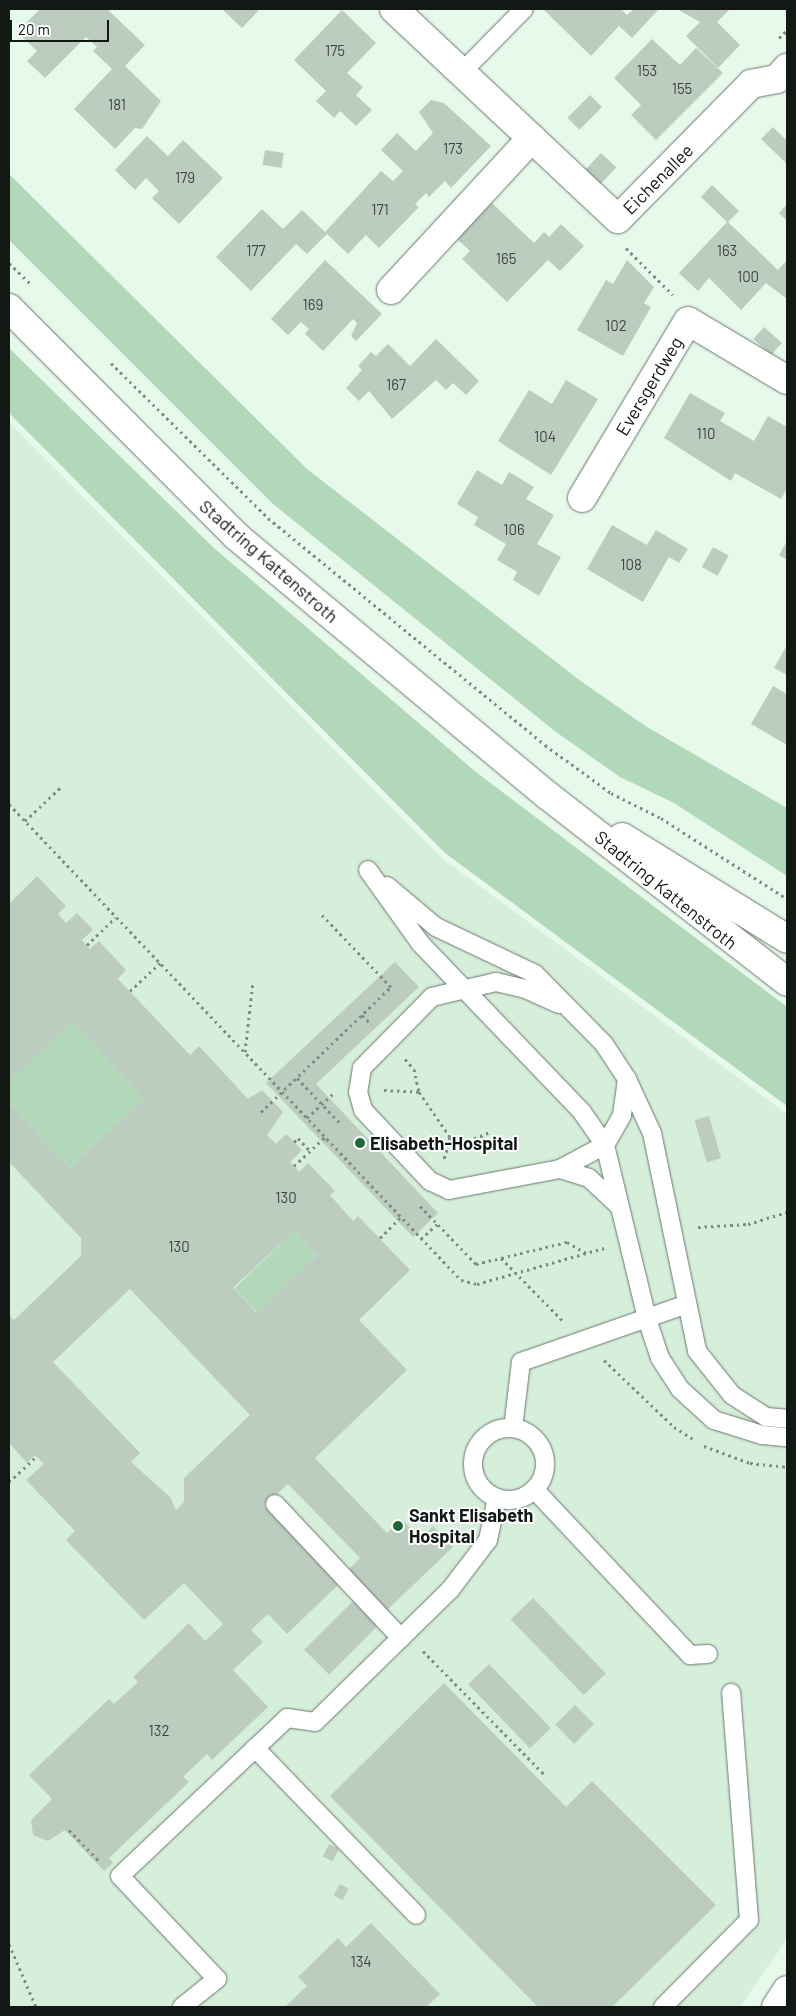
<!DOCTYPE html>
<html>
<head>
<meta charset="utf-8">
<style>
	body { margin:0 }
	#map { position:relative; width:796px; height:2016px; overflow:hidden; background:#e7f9eb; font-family:Barlow,sans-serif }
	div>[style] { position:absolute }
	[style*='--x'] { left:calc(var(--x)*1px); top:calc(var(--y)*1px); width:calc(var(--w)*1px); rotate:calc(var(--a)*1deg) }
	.built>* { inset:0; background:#d6efdb }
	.green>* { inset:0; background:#b1d8b9; transform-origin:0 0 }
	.building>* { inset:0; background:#bccdbf; transform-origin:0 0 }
	.path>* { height:3px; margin-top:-1.5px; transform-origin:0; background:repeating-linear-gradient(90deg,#808c82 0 2.5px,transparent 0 6.5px) }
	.roads { filter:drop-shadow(0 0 1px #69796d) drop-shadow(0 0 1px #69796d) }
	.lane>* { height:18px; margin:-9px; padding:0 9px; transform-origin:9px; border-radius:9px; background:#fff }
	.lane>.ring { margin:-9px; padding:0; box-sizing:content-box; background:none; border:18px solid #fff; border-radius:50% }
	.street>* { height:28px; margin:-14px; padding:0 14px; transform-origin:14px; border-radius:14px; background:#fff }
	.secondary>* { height:28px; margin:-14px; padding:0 14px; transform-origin:14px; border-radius:14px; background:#fff }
	.dots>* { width:14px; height:14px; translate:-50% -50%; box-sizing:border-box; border:2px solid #fff; border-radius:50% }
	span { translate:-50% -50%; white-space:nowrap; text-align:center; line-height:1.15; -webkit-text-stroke:4px #fff; paint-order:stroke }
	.number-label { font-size:15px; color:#3c453e }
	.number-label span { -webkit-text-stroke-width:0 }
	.street-label { font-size:18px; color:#121813 }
	.poi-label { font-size:18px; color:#121813; font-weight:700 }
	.left { translate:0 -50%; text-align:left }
	.frame { position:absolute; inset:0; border:10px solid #121813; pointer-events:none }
	.scale { position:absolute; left:10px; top:20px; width:99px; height:22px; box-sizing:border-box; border:2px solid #121813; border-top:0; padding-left:6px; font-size:15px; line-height:18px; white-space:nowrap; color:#121813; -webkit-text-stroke:4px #fff; paint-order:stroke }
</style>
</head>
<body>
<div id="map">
	<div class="built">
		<div style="clip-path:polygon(9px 422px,442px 858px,787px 1114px,787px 1939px,740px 2007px,9px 2007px)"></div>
	</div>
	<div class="green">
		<div style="clip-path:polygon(9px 174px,307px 469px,582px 682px,647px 727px,787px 808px,787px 876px,674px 803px,620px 777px,556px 732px,273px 504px,9px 240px)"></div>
		<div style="clip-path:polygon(9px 348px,214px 548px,476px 772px,787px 1007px,787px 1106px,445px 853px,9px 413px)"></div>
		<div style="clip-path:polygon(72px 1022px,143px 1098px,70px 1168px,9px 1103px,9px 1082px)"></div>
		<div style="left:294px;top:1231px;width:33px;height:83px;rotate:46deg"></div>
	</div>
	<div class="building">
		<div style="clip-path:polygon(40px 9px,107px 9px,145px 45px,125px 66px,161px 101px,142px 129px,135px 128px,115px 149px,74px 109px,112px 69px,93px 51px,97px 47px,86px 37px,45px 78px,27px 61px,37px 51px,17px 32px)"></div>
		<div style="clip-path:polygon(222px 9px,260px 9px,242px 28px)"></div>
		<div style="clip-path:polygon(543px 9px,621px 9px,627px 15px,634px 9px,658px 10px,632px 38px,619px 26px,591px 56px)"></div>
		<div style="clip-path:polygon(677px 9px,730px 9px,717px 22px,740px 45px,718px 68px,686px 36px,700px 22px)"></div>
		<div style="clip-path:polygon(342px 10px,376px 43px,347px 73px,363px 87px,356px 95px,372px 110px,356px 126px,340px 111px,334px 118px,316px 101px,326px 91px,294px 60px)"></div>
		<div style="clip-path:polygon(652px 39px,680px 65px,696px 48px,723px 73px,656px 140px,631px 115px,641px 105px,614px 78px)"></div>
		<div style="left:590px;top:95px;width:17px;height:32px;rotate:45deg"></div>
		<div style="clip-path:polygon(431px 100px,444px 103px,491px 146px,451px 188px,445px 181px,429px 197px,426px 193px,415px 204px,419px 207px,379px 248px,366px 235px,348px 254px,327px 234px,307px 254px,296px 244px,251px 291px,216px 257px,262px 209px,283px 229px,302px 210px,325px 232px,381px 171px,393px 181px,403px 171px,381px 150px,397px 133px,416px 151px,433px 133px,419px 112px)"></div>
		<div style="clip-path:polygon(773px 127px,787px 141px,787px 164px,761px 139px)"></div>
		<div style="clip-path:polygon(147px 136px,168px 156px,183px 140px,223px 178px,179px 224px,152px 198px,159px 191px,146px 178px,135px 190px,115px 170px)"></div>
		<div style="left:265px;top:150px;width:19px;height:15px;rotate:9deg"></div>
		<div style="left:601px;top:153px;width:21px;height:25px;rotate:43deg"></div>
		<div style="clip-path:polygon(712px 185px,739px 211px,728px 222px,778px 270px,787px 260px,787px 299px,766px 283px,741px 310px,709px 278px,698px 291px,679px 273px,727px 222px,701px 197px)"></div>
		<div style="clip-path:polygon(492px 203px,534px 243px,544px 232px,549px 237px,561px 224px,584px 246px,560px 271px,548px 260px,507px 302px,462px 259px,470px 251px,457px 239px)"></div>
		<div style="clip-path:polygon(787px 204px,787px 221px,779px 213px)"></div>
		<div style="clip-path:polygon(325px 260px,382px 314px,356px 341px,351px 336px,357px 323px,353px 319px,323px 351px,305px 334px,309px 329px,301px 322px,288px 335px,271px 319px)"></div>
		<div style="clip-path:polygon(627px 260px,654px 287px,644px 303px,651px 307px,623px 356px,577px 330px,606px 280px,613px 284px)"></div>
		<div style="left:764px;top:327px;width:24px;height:16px;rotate:42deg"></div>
		<div style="clip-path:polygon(436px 339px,479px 381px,466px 395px,453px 383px,446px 390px,436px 380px,392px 419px,369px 391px,359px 401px,346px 388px,362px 370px,358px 366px,371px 352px,376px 356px,388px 344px,410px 366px)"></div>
		<div style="clip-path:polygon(566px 380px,598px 399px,551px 475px,498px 441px,529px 390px,552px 404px)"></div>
		<div style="clip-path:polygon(690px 393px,725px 413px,720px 421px,754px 441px,768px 416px,787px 427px,787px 489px,781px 499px,735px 473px,731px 481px,664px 438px)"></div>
		<div style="clip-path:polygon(477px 470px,502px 485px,509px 472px,534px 487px,526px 499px,554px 515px,537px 544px,561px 557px,539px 596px,513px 580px,517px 572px,497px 560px,506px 544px,474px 525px,478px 517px,457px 504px)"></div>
		<div style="clip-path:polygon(612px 525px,647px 545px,656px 530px,688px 549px,679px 563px,669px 557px,643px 602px,587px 569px)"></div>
		<div style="clip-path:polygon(787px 541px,787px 560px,779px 555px)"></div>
		<div style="left:713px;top:547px;width:18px;height:23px;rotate:29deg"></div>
		<div style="clip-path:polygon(787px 645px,787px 675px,774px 668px)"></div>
		<div style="clip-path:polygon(773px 686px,787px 694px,787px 745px,751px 724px)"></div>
		<div style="clip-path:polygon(evenodd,37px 876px,66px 906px,58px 914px,66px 923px,77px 913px,93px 930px,82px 940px,90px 949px,99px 941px,126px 970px,118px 979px,190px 1055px,199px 1046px,248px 1099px,262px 1090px,283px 1112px,267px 1135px,276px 1144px,286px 1134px,302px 1150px,290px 1162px,294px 1166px,299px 1172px,308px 1163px,335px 1191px,330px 1195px,353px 1221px,358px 1216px,410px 1270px,359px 1320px,407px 1370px,315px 1458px,387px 1533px,402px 1519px,420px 1539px,433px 1526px,453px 1547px,385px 1612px,347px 1571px,360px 1558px,288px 1484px,264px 1506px,339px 1584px,287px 1634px,268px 1614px,251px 1630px,263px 1642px,233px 1670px,268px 1707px,212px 1760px,207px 1754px,183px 1777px,189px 1782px,109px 1858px,113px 1863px,104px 1871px,65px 1830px,48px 1841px,33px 1835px,31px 1820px,52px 1799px,29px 1775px,109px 1699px,114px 1704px,138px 1682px,133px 1677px,189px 1623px,205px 1641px,223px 1624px,184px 1583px,144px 1620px,66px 1540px,75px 1531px,26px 1480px,44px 1464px,35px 1455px,27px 1463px,9px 1443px,9px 1315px,14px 1320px,81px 1256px,81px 1238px,9px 1162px,9px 1103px,70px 1168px,143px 1098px,72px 1022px,9px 1082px,9px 904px,37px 876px,294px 1231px,317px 1255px,256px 1312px,233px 1288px,294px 1231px,37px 876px,130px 1289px,250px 1415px,184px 1478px,184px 1502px,176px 1510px,170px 1497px,131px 1462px,140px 1453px,53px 1362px,130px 1289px)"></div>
		<div style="clip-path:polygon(395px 962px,419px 987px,316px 1084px,438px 1213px,413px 1237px,266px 1083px)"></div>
		<div style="left:709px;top:1116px;width:44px;height:15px;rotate:74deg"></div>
		<div style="left:533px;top:1598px;width:105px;height:31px;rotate:46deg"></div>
		<div style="left:353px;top:1601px;width:35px;height:69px;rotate:45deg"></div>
		<div style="left:489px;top:1664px;width:89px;height:29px;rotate:46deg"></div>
		<div style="clip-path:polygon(444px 1683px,566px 1807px,592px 1781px,716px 1905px,612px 2007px,538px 2007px,330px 1796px)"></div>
		<div style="left:575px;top:1705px;width:27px;height:28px;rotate:45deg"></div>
		<div style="left:329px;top:1844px;width:11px;height:14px;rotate:27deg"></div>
		<div style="left:340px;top:1884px;width:10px;height:13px;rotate:29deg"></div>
		<div style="clip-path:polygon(371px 1923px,440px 1994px,426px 2007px,285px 2007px,307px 1986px,298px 1977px,338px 1938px,346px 1947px)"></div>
	</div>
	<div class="path">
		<div style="--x:779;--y:38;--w:11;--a:-45"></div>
		<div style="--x:626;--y:248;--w:66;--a:45"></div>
		<div style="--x:9;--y:263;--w:29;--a:44"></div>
		<div style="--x:111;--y:363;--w:221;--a:44.6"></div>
		<div style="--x:268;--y:518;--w:358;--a:39.3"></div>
		<div style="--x:545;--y:745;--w:82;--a:36"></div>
		<div style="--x:611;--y:793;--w:56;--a:26.6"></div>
		<div style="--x:661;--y:818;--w:150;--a:32.7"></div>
		<div style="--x:9;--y:804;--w:656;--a:46.48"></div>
		<div style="--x:461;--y:1280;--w:16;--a:14"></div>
		<div style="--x:477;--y:1284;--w:132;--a:-15.8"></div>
		<div style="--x:25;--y:821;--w:50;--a:-43.4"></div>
		<div style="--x:87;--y:945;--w:40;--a:-44"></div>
		<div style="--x:130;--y:991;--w:41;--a:-43"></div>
		<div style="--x:362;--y:1015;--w:13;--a:45"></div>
		<div style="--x:245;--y:1052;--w:70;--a:-83.5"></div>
		<div style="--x:405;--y:1059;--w:13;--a:48"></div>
		<div style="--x:414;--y:1069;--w:24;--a:78"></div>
		<div style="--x:297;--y:1078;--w:61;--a:46.3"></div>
		<div style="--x:384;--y:1090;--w:35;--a:3"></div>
		<div style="--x:419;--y:1092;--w:55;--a:55.4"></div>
		<div style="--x:450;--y:1137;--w:24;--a:105"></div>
		<div style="--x:261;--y:1112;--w:180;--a:-43.9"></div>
		<div style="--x:391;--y:987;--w:100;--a:-133.8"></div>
		<div style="--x:307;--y:1118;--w:35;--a:-43"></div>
		<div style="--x:450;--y:1137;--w:18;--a:13"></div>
		<div style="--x:468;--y:1141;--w:22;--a:-22"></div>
		<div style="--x:294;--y:1142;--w:6;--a:-45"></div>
		<div style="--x:298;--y:1138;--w:18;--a:47"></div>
		<div style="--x:294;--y:1166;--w:42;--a:-43.1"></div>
		<div style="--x:420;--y:1206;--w:81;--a:46"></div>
		<div style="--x:476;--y:1264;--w:94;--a:-13.6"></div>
		<div style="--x:567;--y:1242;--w:22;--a:30"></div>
		<div style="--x:698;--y:1227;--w:50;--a:-3.4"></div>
		<div style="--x:748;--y:1224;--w:41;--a:-17.1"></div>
		<div style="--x:380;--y:1238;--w:30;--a:-45"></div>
		<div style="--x:421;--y:1239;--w:22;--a:-43"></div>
		<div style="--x:501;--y:1258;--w:88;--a:45.5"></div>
		<div style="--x:604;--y:1360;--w:97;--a:43.7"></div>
		<div style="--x:674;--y:1427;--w:25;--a:32"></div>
		<div style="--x:704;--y:1446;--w:49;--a:20.3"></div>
		<div style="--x:750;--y:1463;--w:37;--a:6"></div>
		<div style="--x:9;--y:1482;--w:38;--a:-43"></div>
		<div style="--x:423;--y:1651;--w:174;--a:45.5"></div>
		<div style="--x:69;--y:1830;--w:45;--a:45.9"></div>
		<div style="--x:9;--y:1944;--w:69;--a:66.8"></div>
	</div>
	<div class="roads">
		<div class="lane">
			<div style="--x:462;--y:72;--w:88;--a:-45.5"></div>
			<div style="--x:368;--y:870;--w:90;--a:54.5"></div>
			<div style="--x:420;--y:943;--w:234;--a:46.2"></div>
			<div style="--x:582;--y:1112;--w:40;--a:55.1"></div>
			<div style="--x:605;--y:1145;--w:179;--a:76.4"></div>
			<div style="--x:647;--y:1319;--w:41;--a:71.6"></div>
			<div style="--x:660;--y:1358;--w:37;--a:57"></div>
			<div style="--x:680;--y:1389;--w:46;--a:42.4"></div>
			<div style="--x:714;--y:1420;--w:50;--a:17.4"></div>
			<div style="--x:762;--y:1435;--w:25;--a:5"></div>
			<div style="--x:387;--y:886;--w:64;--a:39.9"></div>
			<div style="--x:436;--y:927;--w:110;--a:25.4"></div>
			<div style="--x:535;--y:974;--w:98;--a:45.4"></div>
			<div style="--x:604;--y:1044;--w:42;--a:56.7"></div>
			<div style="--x:627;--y:1079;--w:60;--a:65.2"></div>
			<div style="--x:652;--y:1133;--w:223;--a:78.3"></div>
			<div style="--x:697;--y:1351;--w:56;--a:51.5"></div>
			<div style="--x:732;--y:1395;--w:40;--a:32.9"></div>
			<div style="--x:766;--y:1417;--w:21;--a:5"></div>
			<div style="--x:559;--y:1004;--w:36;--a:-156"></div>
			<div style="--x:526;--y:989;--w:31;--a:-167"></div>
			<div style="--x:496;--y:982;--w:66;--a:166.8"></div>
			<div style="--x:432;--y:997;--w:100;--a:134.6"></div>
			<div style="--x:362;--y:1068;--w:24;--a:99"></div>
			<div style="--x:358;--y:1092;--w:19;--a:74"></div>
			<div style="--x:363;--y:1110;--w:98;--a:46.7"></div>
			<div style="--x:430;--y:1181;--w:21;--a:25"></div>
			<div style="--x:449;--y:1190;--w:113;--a:-10.7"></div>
			<div style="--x:560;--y:1169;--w:51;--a:-28.1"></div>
			<div style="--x:605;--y:1145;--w:34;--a:-60"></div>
			<div style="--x:622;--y:1115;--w:36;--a:-82"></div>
			<div style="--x:560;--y:1169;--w:30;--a:17"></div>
			<div style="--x:589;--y:1178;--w:41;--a:43"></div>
			<div style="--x:513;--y:1428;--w:66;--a:-83.1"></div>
			<div style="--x:521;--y:1362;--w:174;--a:-19.2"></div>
			<div class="ring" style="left:473px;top:1428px;width:54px;height:54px"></div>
			<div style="--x:534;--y:1489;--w:228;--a:46.8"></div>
			<div style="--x:690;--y:1655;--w:18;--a:-3"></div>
			<div style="--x:275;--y:1504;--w:184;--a:46.8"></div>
			<div style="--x:255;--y:1748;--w:232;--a:46"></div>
			<div style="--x:182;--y:2007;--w:45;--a:-38.7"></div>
			<div style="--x:217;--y:1979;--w:141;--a:-133.3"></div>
			<div style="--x:120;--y:1876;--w:230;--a:-43.4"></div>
			<div style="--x:287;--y:1718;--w:28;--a:8"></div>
			<div style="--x:315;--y:1722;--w:189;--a:-44.4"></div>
			<div style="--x:450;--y:1590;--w:63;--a:-52.8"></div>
			<div style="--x:488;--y:1540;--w:43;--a:-77.9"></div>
			<div style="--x:663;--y:2007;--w:122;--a:-45.3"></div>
			<div style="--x:749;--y:1920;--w:228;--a:-94.5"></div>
		</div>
		<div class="street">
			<div style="--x:394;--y:9;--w:307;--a:43.2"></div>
			<div style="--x:618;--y:219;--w:190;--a:-45.4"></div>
			<div style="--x:751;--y:84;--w:26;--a:-11"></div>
			<div style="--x:777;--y:79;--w:15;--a:-48"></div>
			<div style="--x:391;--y:290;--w:207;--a:-47.2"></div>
			<div style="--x:582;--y:498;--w:206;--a:-59.1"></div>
			<div style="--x:688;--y:321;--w:115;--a:30.8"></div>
			<div style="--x:776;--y:2007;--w:20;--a:-57"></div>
		</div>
		<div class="secondary">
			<div style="--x:9;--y:308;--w:322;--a:45.1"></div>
			<div style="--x:236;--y:536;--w:405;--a:39.8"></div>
			<div style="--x:547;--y:795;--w:304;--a:37.9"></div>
			<div style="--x:622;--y:837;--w:194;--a:31.7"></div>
		</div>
	</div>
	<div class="dots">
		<div style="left:360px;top:1143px;background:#1d6a38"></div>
		<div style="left:398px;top:1526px;background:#1d6a38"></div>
	</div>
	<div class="number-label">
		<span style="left:335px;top:51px">175</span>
		<span style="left:647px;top:71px">153</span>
		<span style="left:682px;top:89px">155</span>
		<span style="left:117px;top:105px">181</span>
		<span style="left:453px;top:149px">173</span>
		<span style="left:185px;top:178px">179</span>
		<span style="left:380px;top:210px">171</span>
		<span style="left:256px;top:251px">177</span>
		<span style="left:727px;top:251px">163</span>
		<span style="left:506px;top:259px">165</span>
		<span style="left:748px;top:277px">100</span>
		<span style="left:313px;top:305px">169</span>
		<span style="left:616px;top:326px">102</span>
		<span style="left:396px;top:385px">167</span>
		<span style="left:706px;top:434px">110</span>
		<span style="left:545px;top:437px">104</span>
		<span style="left:514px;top:530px">106</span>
		<span style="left:631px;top:565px">108</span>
		<span style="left:286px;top:1198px">130</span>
		<span style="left:179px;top:1247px">130</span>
		<span style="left:159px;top:1731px">132</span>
		<span style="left:361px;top:1962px">134</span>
	</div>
	<div class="street-label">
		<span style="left:658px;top:179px;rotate:-45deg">Eichenallee</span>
		<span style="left:649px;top:386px;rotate:-59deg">Eversgerdweg</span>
		<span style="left:269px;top:561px;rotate:41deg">Stadtring Kattenstroth</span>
		<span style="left:666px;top:890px;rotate:39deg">Stadtring Kattenstroth</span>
	</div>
	<div class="poi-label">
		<span class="left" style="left:370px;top:1143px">Elisabeth-Hospital</span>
		<span class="left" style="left:409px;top:1526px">Sankt Elisabeth<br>Hospital</span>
	</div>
	<div class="frame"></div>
	<div class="scale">20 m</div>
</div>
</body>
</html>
